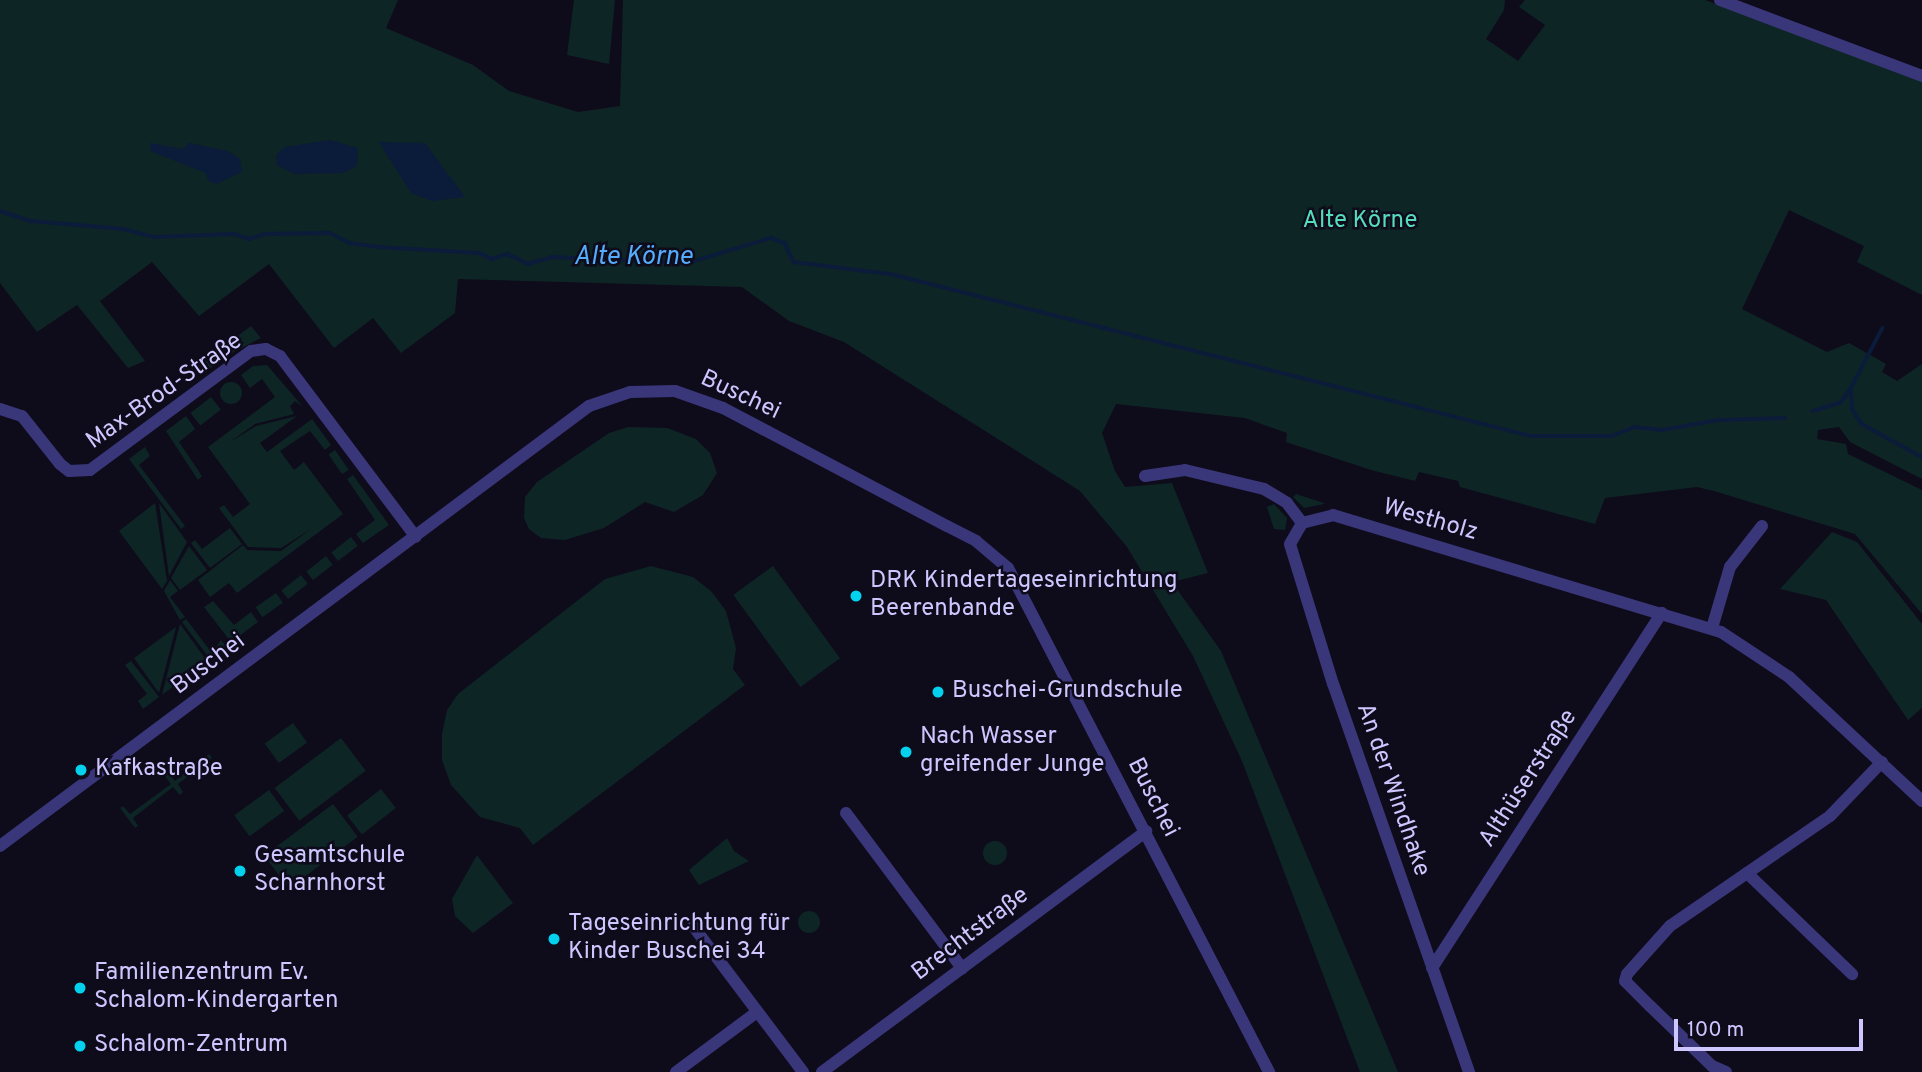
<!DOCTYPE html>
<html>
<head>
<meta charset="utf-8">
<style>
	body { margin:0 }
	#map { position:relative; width:1922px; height:1072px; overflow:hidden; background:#0e0b1b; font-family:Overpass,sans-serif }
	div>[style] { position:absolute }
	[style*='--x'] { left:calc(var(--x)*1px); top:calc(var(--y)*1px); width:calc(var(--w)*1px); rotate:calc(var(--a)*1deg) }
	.green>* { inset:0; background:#0e2525; transform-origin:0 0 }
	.round { border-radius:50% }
	.water>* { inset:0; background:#0b1b3a }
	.stream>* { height:3.5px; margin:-1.75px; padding:0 1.75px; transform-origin:1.75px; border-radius:1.75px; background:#0b1b3a }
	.minor>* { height:12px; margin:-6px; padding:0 6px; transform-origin:6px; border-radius:6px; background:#3a367a }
	.dots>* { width:19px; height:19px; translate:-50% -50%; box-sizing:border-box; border:4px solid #0e0b1b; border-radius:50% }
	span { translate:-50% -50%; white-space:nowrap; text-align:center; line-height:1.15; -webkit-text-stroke:5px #0e0b1b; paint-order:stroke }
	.park-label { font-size:24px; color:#54dcbd }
	.street-label { font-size:24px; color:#cec6fe }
	.poi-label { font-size:24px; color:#cec6fe }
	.left { translate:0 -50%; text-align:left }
	.water-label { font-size:26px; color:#55acfd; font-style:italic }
	.scale { position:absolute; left:1674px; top:1019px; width:189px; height:32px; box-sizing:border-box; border:4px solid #cec6fe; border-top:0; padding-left:9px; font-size:21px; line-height:24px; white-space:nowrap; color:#cec6fe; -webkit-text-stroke:5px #0e0b1b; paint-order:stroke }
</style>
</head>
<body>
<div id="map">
	<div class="green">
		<div style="clip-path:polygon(0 0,398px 0,386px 28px,473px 65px,509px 91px,578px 112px,620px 106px,623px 0,1505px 0,1504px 10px,1486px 39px,1518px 61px,1545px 25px,1519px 7px,1525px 0,1705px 0,1922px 78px,1922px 295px,1857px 262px,1864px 246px,1789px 210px,1742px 309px,1827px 352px,1849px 343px,1886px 364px,1882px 372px,1897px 381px,1922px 364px,1922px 479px,1850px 442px,1839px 427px,1818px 430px,1817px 439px,1846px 444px,1848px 454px,1922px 490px,1922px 614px,1855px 534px,1714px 491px,1697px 487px,1605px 498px,1595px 524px,1460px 487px,1458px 481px,1419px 472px,1415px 481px,1371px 470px,1286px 442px,1287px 433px,1245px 418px,1116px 404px,1102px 433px,1115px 471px,1125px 487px,1172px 483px,1208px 573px,1172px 582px,1221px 651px,1398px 1072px,1360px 1072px,1242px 761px,1193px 656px,1127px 547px,1080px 491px,844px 342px,789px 321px,742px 287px,458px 279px,455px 313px,401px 353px,373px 318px,334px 348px,269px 264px,199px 316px,152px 262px,100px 301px,145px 361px,128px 368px,77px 305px,37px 332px,0 283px)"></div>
		<div style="clip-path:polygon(574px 0,615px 0,609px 64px,567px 55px)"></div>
		<div style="clip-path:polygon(251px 326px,261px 338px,230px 354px,224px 346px)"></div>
		<div style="left:219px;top:349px;width:10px;height:26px;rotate:53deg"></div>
		<div style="clip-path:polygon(267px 365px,303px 407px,295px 401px,290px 406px,294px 414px,255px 424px,230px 442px,256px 426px,297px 416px,260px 443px,267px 452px,312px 419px,331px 445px,325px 450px,310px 431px,280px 451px,294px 470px,304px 462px,343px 514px,237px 593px,229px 583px,210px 597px,198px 580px,243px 545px,247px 550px,281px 551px,311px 529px,281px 548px,248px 547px,219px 508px,224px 505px,233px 517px,250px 504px,208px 447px,275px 397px,262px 379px,250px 388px,241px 375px,253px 366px)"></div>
		<div class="round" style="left:220px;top:382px;width:22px;height:22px"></div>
		<div style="left:211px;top:397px;width:16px;height:26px;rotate:52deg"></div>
		<div style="clip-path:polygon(186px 416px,195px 429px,179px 442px,202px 476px,198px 480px,166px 431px)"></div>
		<div style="clip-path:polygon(628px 427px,667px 428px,696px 439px,710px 453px,717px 473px,703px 495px,674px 512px,645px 502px,604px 528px,565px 540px,541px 538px,529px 529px,524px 518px,525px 497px,537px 482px,609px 433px)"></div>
		<div style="clip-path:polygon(145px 447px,150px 456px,139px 465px,185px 526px,181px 529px,129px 459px)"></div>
		<div style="left:335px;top:450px;width:24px;height:8px;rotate:55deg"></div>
		<div style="clip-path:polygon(353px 475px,389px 525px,363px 543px,356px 534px,375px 520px,347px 479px)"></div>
		<div style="clip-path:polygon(1296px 494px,1324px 503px,1324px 504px,1304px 508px,1293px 497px)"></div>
		<div style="clip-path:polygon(155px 503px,167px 581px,162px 589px,119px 531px)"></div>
		<div style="clip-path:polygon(159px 503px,187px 542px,169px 576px)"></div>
		<div style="clip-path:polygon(1274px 504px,1287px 518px,1285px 530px,1274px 529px,1267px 507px)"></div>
		<div style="clip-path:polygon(230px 528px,242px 544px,210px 568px,191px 543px,195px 540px,202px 549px)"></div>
		<div style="clip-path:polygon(1832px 532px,1857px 542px,1922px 624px,1922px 708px,1908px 720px,1826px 600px,1780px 589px)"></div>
		<div style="left:351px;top:537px;width:11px;height:25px;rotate:52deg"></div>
		<div style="clip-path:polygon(189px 546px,207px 570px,180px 590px,171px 578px)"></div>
		<div style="left:326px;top:556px;width:11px;height:25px;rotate:52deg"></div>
		<div style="clip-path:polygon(651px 566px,693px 577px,712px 592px,726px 611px,736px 648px,733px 669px,745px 685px,533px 845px,520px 828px,480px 817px,451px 785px,442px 760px,442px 734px,447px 710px,458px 694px,605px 579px)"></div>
		<div style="left:773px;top:566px;width:114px;height:49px;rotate:54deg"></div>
		<div style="left:301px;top:575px;width:11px;height:25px;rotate:52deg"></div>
		<div style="clip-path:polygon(170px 580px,178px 591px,170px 597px,185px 617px,180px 620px,164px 591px)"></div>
		<div style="left:276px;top:593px;width:12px;height:25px;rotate:55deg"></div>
		<div style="clip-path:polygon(213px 601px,234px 625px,251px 612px,258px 622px,231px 642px,204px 607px)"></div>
		<div style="clip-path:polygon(186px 619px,212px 653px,221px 640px,227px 647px,210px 659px,182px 622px)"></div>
		<div style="clip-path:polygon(180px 624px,207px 661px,162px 695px)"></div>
		<div style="clip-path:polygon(176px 627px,159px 693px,134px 658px)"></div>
		<div style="clip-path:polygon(131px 661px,159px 697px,143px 709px,138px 701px,147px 694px,125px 665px)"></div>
		<div style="left:293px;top:723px;width:24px;height:35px;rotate:54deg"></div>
		<div style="left:341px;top:738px;width:41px;height:83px;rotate:53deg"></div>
		<div style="clip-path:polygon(209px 754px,212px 758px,178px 784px,183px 792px,180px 795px,173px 787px,133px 818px,138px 826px,135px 828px,120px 808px,123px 806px,130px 814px,171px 784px,164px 775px,168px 772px,175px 781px)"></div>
		<div style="left:381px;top:789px;width:24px;height:43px;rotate:52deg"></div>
		<div style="left:269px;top:790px;width:26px;height:43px;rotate:54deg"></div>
		<div style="left:333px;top:804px;width:41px;height:86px;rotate:53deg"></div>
		<div style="clip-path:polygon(727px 838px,734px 851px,749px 861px,699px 885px,689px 870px)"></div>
		<div class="round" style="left:983px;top:841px;width:24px;height:24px"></div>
		<div style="clip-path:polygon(477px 855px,513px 903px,473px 933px,455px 916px,452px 899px)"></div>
		<div class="round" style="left:798px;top:911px;width:22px;height:22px"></div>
	</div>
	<div class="water">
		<div style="clip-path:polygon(330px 140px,358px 148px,357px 166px,344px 173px,294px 174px,277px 165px,276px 155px,285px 147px)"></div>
		<div style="clip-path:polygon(379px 142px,425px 143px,465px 197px,432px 201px,411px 193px)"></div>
		<div style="clip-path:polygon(150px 143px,183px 149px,189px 143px,228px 151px,240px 159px,242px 172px,217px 184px,208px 181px,206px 173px,150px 151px)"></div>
	</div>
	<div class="stream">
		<div style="--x:0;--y:211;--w:33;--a:18"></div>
		<div style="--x:31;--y:221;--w:93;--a:4.9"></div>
		<div style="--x:124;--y:229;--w:31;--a:15"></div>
		<div style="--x:154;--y:237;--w:80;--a:-2.1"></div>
		<div style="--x:234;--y:234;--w:16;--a:18"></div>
		<div style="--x:249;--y:239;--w:17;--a:-17"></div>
		<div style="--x:265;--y:234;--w:65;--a:-0.9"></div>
		<div style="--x:330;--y:233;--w:22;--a:27"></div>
		<div style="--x:350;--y:243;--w:27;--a:8"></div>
		<div style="--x:377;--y:247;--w:103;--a:3.3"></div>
		<div style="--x:480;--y:253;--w:13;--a:27"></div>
		<div style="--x:492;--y:259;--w:16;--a:-18"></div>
		<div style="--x:507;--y:254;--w:23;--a:25"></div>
		<div style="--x:528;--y:264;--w:25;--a:-16"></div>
		<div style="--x:552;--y:257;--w:136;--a:2.5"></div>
		<div style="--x:688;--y:263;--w:87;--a:-16.8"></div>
		<div style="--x:771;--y:238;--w:15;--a:20"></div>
		<div style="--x:785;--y:243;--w:21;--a:65"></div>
		<div style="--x:794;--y:262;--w:98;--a:7.1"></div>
		<div style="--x:891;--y:274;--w:660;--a:14.2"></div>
		<div style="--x:1531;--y:436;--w:81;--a:0"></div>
		<div style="--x:1612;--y:436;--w:24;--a:-22"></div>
		<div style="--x:1634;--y:427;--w:28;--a:6"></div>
		<div style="--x:1662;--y:430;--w:57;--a:-10.1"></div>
		<div style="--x:1718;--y:420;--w:67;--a:-1.7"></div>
		<div style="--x:1883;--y:328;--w:69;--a:117.7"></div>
		<div style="--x:1851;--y:389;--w:21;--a:85"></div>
		<div style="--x:1853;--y:410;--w:17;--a:57"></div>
		<div style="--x:1862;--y:424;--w:68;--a:28.8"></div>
		<div style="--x:1813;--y:411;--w:28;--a:-17"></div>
		<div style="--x:1840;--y:403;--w:18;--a:-52"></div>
	</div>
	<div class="minor">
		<div style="--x:1720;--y:0;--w:216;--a:20.6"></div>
		<div style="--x:0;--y:409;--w:23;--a:18"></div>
		<div style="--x:22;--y:416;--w:61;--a:51.6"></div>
		<div style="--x:60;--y:464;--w:11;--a:38"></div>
		<div style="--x:69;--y:471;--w:21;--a:-3"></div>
		<div style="--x:90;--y:470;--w:200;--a:-36.5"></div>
		<div style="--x:251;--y:351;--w:15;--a:-8"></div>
		<div style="--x:266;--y:349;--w:16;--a:27"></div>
		<div style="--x:280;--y:356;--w:226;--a:53.1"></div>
		<div style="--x:1145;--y:476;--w:40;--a:-8.5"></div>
		<div style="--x:1185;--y:470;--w:81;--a:13.5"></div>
		<div style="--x:1264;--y:489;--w:27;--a:31"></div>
		<div style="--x:1287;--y:503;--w:25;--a:53"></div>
		<div style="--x:1712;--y:628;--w:64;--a:-73.6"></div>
		<div style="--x:1730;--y:567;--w:52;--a:-52"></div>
		<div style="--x:846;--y:813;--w:194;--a:53.2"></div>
		<div style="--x:0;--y:846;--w:735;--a:-36.76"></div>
		<div style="--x:589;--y:406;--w:43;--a:-18.9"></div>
		<div style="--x:630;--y:392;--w:45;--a:-1.3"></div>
		<div style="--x:675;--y:391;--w:51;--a:19.5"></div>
		<div style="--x:723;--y:408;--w:253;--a:27.8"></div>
		<div style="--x:947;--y:526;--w:33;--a:27"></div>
		<div style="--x:976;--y:541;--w:42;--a:40.2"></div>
		<div style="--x:1008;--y:568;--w:568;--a:62.62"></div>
		<div style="--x:1747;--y:873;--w:146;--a:43.9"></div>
		<div style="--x:693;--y:926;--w:183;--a:53"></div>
		<div style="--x:1432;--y:968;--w:423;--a:-57.1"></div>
		<div style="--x:676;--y:1072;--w:101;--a:-36.5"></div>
		<div style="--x:822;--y:1072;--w:404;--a:-36.6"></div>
		<div style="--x:1469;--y:1072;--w:411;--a:-109.3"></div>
		<div style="--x:1333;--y:684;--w:146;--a:-107.1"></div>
		<div style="--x:1290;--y:544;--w:24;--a:-60"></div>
		<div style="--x:1302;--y:523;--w:32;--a:-14"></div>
		<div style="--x:1333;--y:515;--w:405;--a:16.8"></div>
		<div style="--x:1721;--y:632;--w:82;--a:33.5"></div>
		<div style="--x:1789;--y:677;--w:182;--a:43"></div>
		<div style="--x:1726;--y:1072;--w:15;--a:-157"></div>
		<div style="--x:1712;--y:1066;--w:86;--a:-135.9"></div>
		<div style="--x:1650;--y:1006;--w:35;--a:-135"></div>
		<div style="--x:1625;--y:981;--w:7;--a:-74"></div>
		<div style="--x:1627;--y:974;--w:64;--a:-48.1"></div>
		<div style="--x:1670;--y:926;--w:194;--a:-34.5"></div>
		<div style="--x:1830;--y:816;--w:75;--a:-46.1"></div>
	</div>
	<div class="dots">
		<div style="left:856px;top:596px;background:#03d1ed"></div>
		<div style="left:938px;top:692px;background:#03d1ed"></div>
		<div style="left:906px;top:752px;background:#03d1ed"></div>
		<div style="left:81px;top:770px;background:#03d1ed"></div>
		<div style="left:240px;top:871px;background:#03d1ed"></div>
		<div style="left:554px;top:939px;background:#03d1ed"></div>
		<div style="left:80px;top:988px;background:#03d1ed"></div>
		<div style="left:80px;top:1046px;background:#03d1ed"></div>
	</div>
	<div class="park-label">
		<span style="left:1360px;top:222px">Alte Körne</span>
	</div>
	<div class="street-label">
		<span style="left:165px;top:392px;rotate:-35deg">Max-Brod-Straße</span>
		<span style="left:740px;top:396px;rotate:25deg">Buschei</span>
		<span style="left:1430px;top:521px;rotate:16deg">Westholz</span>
		<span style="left:209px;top:665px;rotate:-37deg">Buschei</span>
		<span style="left:1529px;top:779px;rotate:-57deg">Althüserstraße</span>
		<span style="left:1392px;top:790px;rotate:71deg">An der Windhake</span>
		<span style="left:1152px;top:798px;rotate:63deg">Buschei</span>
		<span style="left:971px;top:935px;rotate:-37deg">Brechtstraße</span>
	</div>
	<div class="poi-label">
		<span class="left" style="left:870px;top:596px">DRK Kindertageseinrichtung<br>Beerenbande</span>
		<span class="left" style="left:952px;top:692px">Buschei-Grundschule</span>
		<span class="left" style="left:920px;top:752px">Nach Wasser<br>greifender Junge</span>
		<span class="left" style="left:95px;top:770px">Kafkastraße</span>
		<span class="left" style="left:254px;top:871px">Gesamtschule<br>Scharnhorst</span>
		<span class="left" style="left:568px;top:939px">Tageseinrichtung für<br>Kinder Buschei 34</span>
		<span class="left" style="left:94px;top:988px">Familienzentrum Ev.<br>Schalom-Kindergarten</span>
		<span class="left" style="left:94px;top:1046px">Schalom-Zentrum</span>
	</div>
	<div class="water-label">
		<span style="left:633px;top:258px">Alte Körne</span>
	</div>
	<div class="scale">100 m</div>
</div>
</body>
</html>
